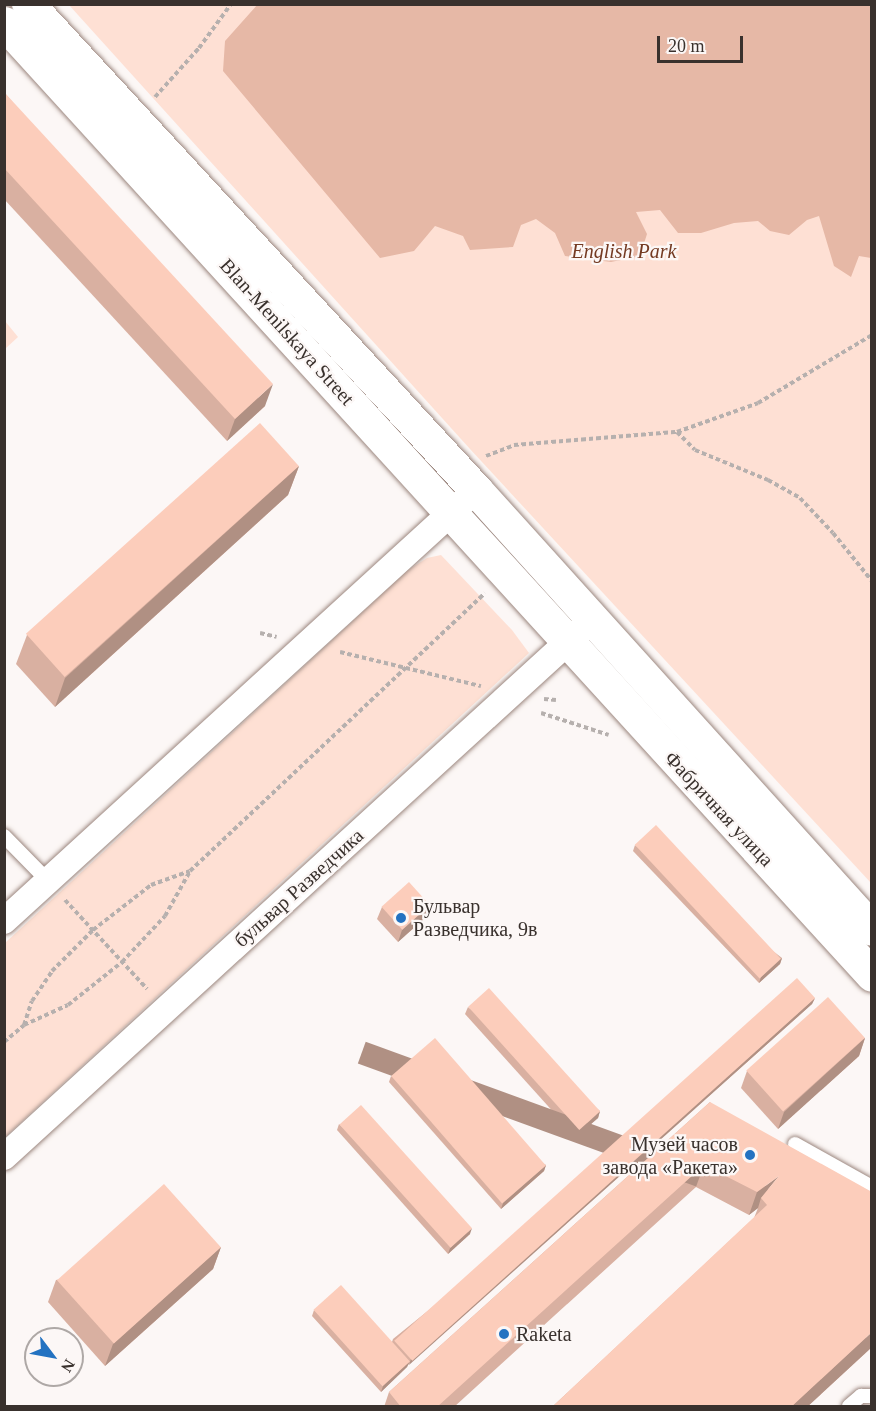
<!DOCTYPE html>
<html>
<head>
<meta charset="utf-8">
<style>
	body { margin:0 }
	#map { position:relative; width:876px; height:1411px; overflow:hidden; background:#fcf7f6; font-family:"Times New Roman",serif }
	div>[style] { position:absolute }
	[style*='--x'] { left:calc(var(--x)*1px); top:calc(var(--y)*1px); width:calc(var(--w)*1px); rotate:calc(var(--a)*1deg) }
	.green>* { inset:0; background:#fee0d4 }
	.forest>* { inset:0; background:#e6b8a6 }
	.path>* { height:4px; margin-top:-2px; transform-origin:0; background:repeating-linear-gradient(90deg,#b6b0ae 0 4.5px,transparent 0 7.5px) }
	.roads { filter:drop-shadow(0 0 2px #9c877f) drop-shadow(0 0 2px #9c877f) }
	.lane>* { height:14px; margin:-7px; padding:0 7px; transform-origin:7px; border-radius:7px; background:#fff }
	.street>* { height:26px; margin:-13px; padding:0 13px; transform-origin:13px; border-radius:13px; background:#fff }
	.secondary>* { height:33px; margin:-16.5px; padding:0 16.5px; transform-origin:16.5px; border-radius:16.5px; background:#fff }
	.wall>* { inset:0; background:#d9b0a1 }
	.shaded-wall>* { inset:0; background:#b09083; transform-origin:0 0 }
	.building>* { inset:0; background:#fccdbb; transform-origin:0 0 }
	.dots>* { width:16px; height:16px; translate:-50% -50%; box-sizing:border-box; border:3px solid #fcf7f6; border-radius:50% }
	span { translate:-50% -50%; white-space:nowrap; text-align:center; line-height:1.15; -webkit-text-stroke:4.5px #fcf7f6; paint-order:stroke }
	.park-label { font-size:20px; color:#743a22; font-style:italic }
	.street-label { font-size:20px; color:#39312d }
	.poi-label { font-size:20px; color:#39312d }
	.left { translate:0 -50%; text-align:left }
	.right { translate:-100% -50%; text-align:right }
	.frame { position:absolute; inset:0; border:6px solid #39312d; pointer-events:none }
	.north { position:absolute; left:24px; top:1327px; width:60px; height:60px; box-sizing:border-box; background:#fcf7f6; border:2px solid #aea8a6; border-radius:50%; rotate:122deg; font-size:16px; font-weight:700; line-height:24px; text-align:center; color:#39312d }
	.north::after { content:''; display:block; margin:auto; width:21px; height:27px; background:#2372c1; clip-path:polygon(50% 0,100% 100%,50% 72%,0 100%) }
	.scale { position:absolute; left:657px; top:36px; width:86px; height:27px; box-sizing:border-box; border:3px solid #39312d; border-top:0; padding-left:8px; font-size:18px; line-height:21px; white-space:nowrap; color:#39312d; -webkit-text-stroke:4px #fcf7f6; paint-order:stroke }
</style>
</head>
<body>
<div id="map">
	<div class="green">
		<div style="clip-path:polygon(69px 5px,871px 5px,871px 883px,470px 449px)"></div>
		<div style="clip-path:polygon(5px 321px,18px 337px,5px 349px,4px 349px)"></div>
		<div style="clip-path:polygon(441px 555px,512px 630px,529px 653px,5px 1137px,5px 943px,408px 570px,427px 558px)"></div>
	</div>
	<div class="forest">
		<div style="clip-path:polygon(257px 5px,871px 5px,871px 258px,859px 256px,851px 277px,834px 266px,819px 216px,807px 220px,789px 235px,770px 231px,758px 221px,734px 223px,701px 233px,678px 233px,660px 210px,636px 212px,647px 234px,640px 256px,611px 262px,565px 256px,555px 233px,536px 219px,521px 225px,513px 247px,470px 250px,463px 236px,435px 226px,414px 251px,380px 258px,223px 71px,225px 41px)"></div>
	</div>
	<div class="path">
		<div style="--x:155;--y:97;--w:66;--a:-48.1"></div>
		<div style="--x:199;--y:48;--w:54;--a:-54"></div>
		<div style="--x:677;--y:432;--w:25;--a:45"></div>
		<div style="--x:695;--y:450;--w:79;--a:22.3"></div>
		<div style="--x:768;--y:480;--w:37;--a:29"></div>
		<div style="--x:800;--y:498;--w:48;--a:46.7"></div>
		<div style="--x:833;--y:533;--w:62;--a:50.9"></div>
		<div style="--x:486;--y:456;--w:30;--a:-21"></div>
		<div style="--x:514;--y:445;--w:164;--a:-4.6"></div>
		<div style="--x:677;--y:432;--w:86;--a:-19.7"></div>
		<div style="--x:758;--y:403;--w:133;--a:-30.8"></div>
		<div style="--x:260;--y:633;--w:17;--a:13"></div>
		<div style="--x:340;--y:652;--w:145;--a:13.6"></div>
		<div style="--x:544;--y:699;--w:12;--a:5"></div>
		<div style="--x:541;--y:713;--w:71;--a:17.9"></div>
		<div style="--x:65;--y:900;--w:121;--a:47.3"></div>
		<div style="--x:24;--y:1025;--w:25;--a:-72"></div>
		<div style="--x:32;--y:1001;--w:36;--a:-56"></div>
		<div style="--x:52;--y:971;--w:58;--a:-45"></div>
		<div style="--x:93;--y:930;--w:73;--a:-37.8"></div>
		<div style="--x:151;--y:885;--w:41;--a:-19.7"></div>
		<div style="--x:4;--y:1042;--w:26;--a:-40"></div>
		<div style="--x:24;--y:1025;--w:48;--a:-24.4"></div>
		<div style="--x:68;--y:1005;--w:69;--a:-38.5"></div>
		<div style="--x:122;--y:962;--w:63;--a:-46.9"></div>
		<div style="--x:165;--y:916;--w:51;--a:-60.9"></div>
		<div style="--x:190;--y:871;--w:405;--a:-43.3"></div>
	</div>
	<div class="roads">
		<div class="lane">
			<div style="--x:4;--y:836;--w:63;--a:45.6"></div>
			<div style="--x:795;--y:1144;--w:88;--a:29.2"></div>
			<div style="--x:849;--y:1406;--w:16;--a:-40"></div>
			<div style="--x:861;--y:1396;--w:11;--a:0"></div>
		</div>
		<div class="street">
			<div style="--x:4;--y:921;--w:639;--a:-42.4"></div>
			<div style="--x:4;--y:1157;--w:783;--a:-42.41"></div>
		</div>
		<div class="secondary">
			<div style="--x:28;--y:4;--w:661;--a:47.33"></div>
			<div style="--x:476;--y:490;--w:591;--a:47.95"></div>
			<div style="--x:4;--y:23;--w:1288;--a:47.64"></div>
		</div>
	</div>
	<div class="wall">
		<div style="clip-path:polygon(4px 92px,265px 406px,227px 441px,4px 199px)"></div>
		<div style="clip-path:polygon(299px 466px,288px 495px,55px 707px,16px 664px,27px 635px)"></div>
		<div style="clip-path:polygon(635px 845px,782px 958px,780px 964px,759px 983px,633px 851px)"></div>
		<div style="clip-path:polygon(430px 905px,426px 917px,398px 942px,377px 919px,382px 907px)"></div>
		<div style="clip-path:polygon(815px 998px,812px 1004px,408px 1365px,407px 1367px,381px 1392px,312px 1316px,314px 1310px,392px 1342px,393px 1339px)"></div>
		<div style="clip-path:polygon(468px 1007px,600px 1111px,598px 1118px,576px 1137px,465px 1014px)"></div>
		<div style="clip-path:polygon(865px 1038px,859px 1056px,778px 1129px,741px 1088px,747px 1071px)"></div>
		<div style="clip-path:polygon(391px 1076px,546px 1165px,544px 1171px,501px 1209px,389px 1082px)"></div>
		<div style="clip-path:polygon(710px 1102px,872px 1347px,807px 1407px,552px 1407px,754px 1218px,758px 1208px,749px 1215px,696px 1187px,454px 1407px,384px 1407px,389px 1392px)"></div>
		<div style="clip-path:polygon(339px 1124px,470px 1234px,448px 1254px,337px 1130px)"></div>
		<div style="clip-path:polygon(221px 1247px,213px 1269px,105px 1366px,48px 1302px,56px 1280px)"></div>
	</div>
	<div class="shaded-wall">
		<div style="clip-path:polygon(273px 384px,265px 406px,227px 441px,235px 419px)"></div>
		<div style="clip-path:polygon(299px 466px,288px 495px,55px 707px,65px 678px)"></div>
		<div style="clip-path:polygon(430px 905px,426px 917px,398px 942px,402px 930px)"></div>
		<div style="clip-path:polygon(782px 958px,780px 964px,759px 983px,761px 977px)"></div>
		<div style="clip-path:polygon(815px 998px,812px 1004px,409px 1365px,411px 1359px)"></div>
		<div style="clip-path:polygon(865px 1038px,859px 1056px,778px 1129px,784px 1112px)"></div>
		<div style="clip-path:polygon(600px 1111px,598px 1118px,576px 1137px,579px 1131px)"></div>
		<div style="clip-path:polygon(546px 1165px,544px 1171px,501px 1209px,503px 1203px)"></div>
		<div style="left:704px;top:1165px;width:23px;height:360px;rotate:110deg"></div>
		<div style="clip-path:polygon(779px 1176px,761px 1198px,758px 1208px,749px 1215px,757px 1192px)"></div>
		<div style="clip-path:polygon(472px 1228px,470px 1234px,448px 1254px,450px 1248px)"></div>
		<div style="clip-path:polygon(221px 1247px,213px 1269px,105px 1366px,113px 1344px)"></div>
		<div style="clip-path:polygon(872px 1332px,872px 1347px,807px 1407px,791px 1407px)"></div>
		<div style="clip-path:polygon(410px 1361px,407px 1367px,381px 1392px,383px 1386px)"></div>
	</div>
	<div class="building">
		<div style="clip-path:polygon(4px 92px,273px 384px,235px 419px,4px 168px)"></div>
		<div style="left:260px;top:423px;width:58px;height:315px;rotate:48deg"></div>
		<div style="left:656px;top:825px;width:183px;height:29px;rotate:47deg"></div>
		<div style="left:409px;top:882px;width:31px;height:37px;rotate:48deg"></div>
		<div style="left:797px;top:978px;width:27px;height:542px;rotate:48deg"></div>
		<div style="left:489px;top:988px;width:166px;height:28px;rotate:48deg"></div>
		<div style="left:828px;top:997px;width:55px;height:110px;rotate:48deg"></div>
		<div style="left:435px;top:1038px;width:169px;height:58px;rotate:49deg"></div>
		<div style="clip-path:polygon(710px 1102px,872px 1192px,872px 1332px,791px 1407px,552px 1407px,767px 1205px,761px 1198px,779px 1176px,757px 1192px,704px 1165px,437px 1407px,401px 1407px,389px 1392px)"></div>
		<div style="left:361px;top:1105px;width:166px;height:29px;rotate:48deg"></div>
		<div style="left:164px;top:1184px;width:85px;height:144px;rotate:48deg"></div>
		<div style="left:341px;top:1285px;width:103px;height:37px;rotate:48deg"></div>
	</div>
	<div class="dots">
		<div style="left:401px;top:918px;background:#2372c1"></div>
		<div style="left:750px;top:1155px;background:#2372c1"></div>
		<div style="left:504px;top:1334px;background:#2372c1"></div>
	</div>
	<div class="park-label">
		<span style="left:624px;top:251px">English Park</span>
	</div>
	<div class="street-label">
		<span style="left:287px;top:332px;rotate:48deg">Blan-Menilskaya Street</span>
		<span style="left:719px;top:809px;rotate:47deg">Фабричная улица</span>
		<span style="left:299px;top:888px;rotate:-42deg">бульвар Разведчика</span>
	</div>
	<div class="poi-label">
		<span class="left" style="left:413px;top:918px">Бульвар<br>Разведчика, 9в</span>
		<span class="right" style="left:738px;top:1156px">Музей часов<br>завода «Ракета»</span>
		<span class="left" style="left:516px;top:1334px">Raketa</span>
	</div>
	<div class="frame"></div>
	<div class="north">N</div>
	<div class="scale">20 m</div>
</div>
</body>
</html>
